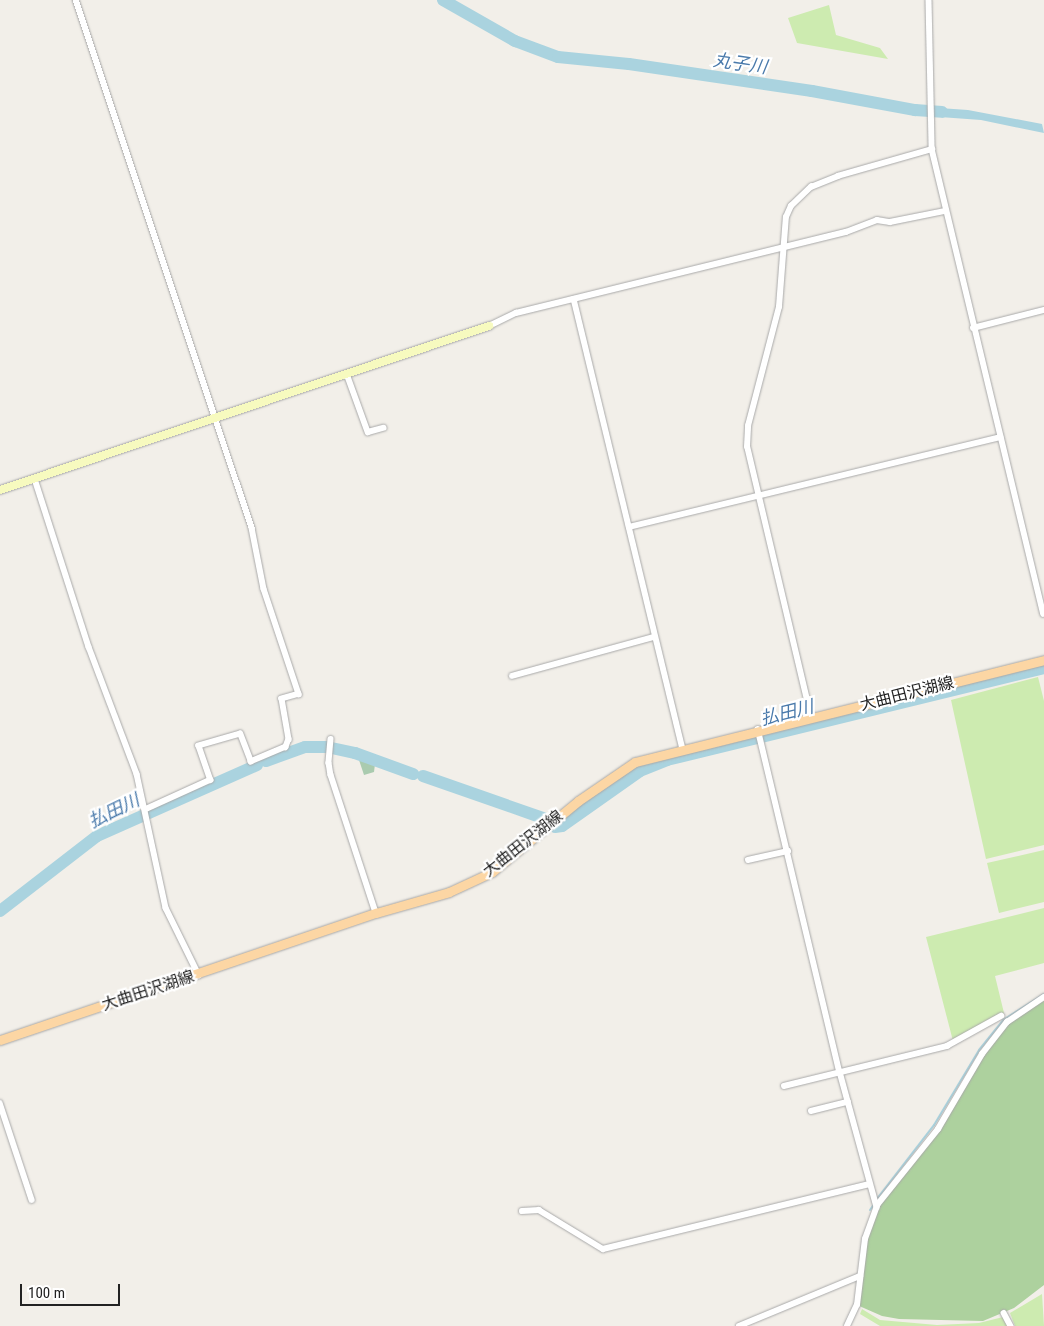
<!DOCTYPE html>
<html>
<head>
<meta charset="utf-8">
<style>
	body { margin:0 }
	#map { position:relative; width:1044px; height:1326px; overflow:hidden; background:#f2efe9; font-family:"Roboto Condensed","Noto Sans JP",sans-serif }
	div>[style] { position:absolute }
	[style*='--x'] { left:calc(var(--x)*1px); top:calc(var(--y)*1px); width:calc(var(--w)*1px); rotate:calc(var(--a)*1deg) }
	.grass>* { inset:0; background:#cdebb0 }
	.forest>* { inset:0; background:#add19e }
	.cemetery>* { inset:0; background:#aacbaf }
	.water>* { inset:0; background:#aad3df }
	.stream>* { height:2px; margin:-1px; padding:0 1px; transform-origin:1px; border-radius:1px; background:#aad3df }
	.river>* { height:12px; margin:-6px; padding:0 6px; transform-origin:6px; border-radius:6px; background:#aad3df }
	.roads { filter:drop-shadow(0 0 1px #a9a9a9) drop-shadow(0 0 1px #a9a9a9) }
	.street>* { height:5.5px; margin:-2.75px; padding:0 2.75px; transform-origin:2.75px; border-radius:2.75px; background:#fff }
	.secondary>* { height:8px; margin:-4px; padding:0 4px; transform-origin:4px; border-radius:4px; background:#f7fabf }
	.primary>* { height:9px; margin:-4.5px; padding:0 4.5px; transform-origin:4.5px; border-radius:4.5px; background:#fcd6a4 }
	span { translate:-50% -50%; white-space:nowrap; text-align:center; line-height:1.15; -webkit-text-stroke:4.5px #fff; paint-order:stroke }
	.street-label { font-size:16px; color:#222 }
	.water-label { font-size:18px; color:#4a7aab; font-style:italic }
	.scale { position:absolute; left:20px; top:1284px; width:100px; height:22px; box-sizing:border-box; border:2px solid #222; border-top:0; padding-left:6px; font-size:15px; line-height:18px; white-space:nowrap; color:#222; -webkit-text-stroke:4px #fff; paint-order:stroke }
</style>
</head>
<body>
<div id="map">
	<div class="grass">
		<div style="clip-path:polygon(829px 5px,836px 35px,880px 48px,888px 59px,797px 43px,788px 18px)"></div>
		<div style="clip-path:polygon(1038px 677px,1044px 701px,1044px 845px,986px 859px,951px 700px)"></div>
		<div style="clip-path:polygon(1044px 850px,1044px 902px,999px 913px,987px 863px)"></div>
		<div style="clip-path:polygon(1044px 908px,1044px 963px,995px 976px,1004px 1013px,953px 1041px,926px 937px)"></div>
		<div style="clip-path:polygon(1042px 1294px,1044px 1326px,1015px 1326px,1010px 1313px)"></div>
		<div style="clip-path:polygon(862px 1309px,880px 1320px,937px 1325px,979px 1323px,1003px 1317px,1008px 1326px,880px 1326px,860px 1314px)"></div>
	</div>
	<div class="forest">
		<div style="clip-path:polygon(1044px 997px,1044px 1285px,1014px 1308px,983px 1321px,899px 1319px,882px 1316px,857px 1305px,861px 1260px,878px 1204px,938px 1129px,982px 1054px,1007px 1022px)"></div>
	</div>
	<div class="cemetery">
		<div style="clip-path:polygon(358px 757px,375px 764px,374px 772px,364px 775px)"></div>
	</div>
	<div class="water">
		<div style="clip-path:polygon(925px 107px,968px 110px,1042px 124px,1044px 133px,981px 120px,926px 116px)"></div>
	</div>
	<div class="stream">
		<div style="--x:876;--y:1200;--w:95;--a:-52.3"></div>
		<div style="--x:934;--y:1125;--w:87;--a:-59"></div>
		<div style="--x:979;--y:1050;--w:38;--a:-51"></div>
		<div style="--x:1003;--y:1020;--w:49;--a:-32.4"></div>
		<div style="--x:870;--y:1210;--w:7;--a:-56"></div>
	</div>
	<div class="river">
		<div style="--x:443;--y:0;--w:83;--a:29.7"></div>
		<div style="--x:515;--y:41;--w:46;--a:20.4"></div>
		<div style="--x:558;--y:57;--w:71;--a:5.6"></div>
		<div style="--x:629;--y:64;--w:185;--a:8.4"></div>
		<div style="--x:812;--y:91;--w:105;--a:10.5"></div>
		<div style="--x:915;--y:110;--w:27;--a:4"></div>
		<div style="--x:266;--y:761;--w:41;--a:-19.7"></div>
		<div style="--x:305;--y:747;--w:22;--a:0"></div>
		<div style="--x:327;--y:747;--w:29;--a:12"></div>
		<div style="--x:355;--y:753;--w:62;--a:19.9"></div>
		<div style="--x:423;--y:776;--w:130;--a:19.3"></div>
		<div style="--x:555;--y:827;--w:7;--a:-8"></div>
		<div style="--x:562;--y:826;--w:95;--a:-35.2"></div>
		<div style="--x:640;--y:771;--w:29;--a:-22"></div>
		<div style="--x:667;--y:760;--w:388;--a:-13.7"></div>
		<div style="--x:0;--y:911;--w:123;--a:-37.7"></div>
		<div style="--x:97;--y:836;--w:175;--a:-23.9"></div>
	</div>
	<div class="roads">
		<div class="street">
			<div style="--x:76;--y:0;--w:557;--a:71.57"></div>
			<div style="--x:252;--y:528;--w:62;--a:78.9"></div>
			<div style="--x:264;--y:589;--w:111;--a:71.6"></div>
			<div style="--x:299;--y:694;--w:18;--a:164"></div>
			<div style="--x:282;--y:699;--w:41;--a:80.1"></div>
			<div style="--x:289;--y:739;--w:9;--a:111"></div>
			<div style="--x:286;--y:747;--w:38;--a:157"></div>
			<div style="--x:251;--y:762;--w:30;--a:-111"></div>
			<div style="--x:240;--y:734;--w:43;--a:163.7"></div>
			<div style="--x:199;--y:746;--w:36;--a:71"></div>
			<div style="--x:211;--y:780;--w:72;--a:155.6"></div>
			<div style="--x:929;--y:0;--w:149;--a:88.8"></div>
			<div style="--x:932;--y:149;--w:478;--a:76.5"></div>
			<div style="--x:574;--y:299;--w:462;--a:76.4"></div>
			<div style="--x:489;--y:326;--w:30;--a:-26"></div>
			<div style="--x:516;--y:313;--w:340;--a:-13.8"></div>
			<div style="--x:846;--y:232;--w:33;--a:-21"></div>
			<div style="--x:877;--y:220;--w:13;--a:9"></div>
			<div style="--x:890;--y:222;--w:56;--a:-11.3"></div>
			<div style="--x:973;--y:328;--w:73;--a:-14.2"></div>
			<div style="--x:347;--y:374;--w:62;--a:70.1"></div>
			<div style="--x:368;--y:432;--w:16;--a:-15"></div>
			<div style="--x:35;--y:479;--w:176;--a:72.2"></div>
			<div style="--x:89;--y:647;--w:136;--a:69.3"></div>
			<div style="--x:137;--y:774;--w:137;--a:77.8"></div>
			<div style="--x:166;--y:908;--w:75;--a:63.8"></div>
			<div style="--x:629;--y:527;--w:382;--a:-13.6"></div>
			<div style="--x:512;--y:676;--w:147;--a:-15.4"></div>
			<div style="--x:811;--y:717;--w:277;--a:-103.3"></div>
			<div style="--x:747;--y:447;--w:21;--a:-87"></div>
			<div style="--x:748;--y:426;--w:123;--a:-75.4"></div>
			<div style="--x:779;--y:307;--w:90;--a:-85.6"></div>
			<div style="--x:786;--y:217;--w:12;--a:-66"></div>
			<div style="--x:791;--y:206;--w:28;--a:-44"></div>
			<div style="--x:811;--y:187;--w:29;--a:-22"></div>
			<div style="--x:838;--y:176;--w:98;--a:-16"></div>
			<div style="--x:758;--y:729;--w:353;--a:76.6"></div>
			<div style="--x:840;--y:1072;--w:140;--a:74.7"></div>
			<div style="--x:331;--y:739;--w:24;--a:95"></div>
			<div style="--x:329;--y:763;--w:12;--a:81"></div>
			<div style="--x:331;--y:775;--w:145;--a:71.9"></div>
			<div style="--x:748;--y:860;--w:41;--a:-12.7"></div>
			<div style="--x:784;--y:1086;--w:168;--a:-13.8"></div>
			<div style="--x:947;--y:1046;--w:62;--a:-29.1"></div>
			<div style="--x:0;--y:1103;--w:102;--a:71.7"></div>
			<div style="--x:811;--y:1111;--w:38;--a:-14"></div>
			<div style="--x:522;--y:1211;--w:17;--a:-3"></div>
			<div style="--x:539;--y:1210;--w:75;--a:31.4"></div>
			<div style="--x:603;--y:1249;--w:274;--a:-13.7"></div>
			<div style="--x:1004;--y:1313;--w:15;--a:62"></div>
			<div style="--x:739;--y:1326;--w:131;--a:-22.5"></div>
			<div style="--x:847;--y:1326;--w:23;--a:-65"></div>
			<div style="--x:857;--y:1305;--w:66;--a:-83.1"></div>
			<div style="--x:865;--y:1239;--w:37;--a:-70"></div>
			<div style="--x:878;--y:1204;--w:96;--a:-51.3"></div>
			<div style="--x:938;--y:1129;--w:87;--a:-59.6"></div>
			<div style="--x:982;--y:1054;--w:41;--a:-52"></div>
			<div style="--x:1007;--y:1022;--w:45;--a:-34"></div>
		</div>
		<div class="secondary">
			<div style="--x:0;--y:490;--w:516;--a:-18.54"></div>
		</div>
		<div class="primary">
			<div style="--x:0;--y:1040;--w:397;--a:-18.7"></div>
			<div style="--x:376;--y:913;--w:76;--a:-16"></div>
			<div style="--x:449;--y:892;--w:47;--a:-24.9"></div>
			<div style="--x:492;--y:872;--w:112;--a:-39.5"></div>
			<div style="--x:578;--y:801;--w:69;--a:-34.4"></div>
			<div style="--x:635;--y:762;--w:422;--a:-14"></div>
		</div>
	</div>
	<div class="street-label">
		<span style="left:907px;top:694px;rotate:-14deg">大曲田沢湖線</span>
		<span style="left:523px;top:844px;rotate:-38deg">大曲田沢湖線</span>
		<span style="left:148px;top:991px;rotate:-18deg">大曲田沢湖線</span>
	</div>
	<div class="water-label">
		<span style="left:740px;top:64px;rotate:8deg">丸子川</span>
		<span style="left:787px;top:713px;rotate:-14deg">払田川</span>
		<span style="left:114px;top:811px;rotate:-26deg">払田川</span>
	</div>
	<div class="scale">100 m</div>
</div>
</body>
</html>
